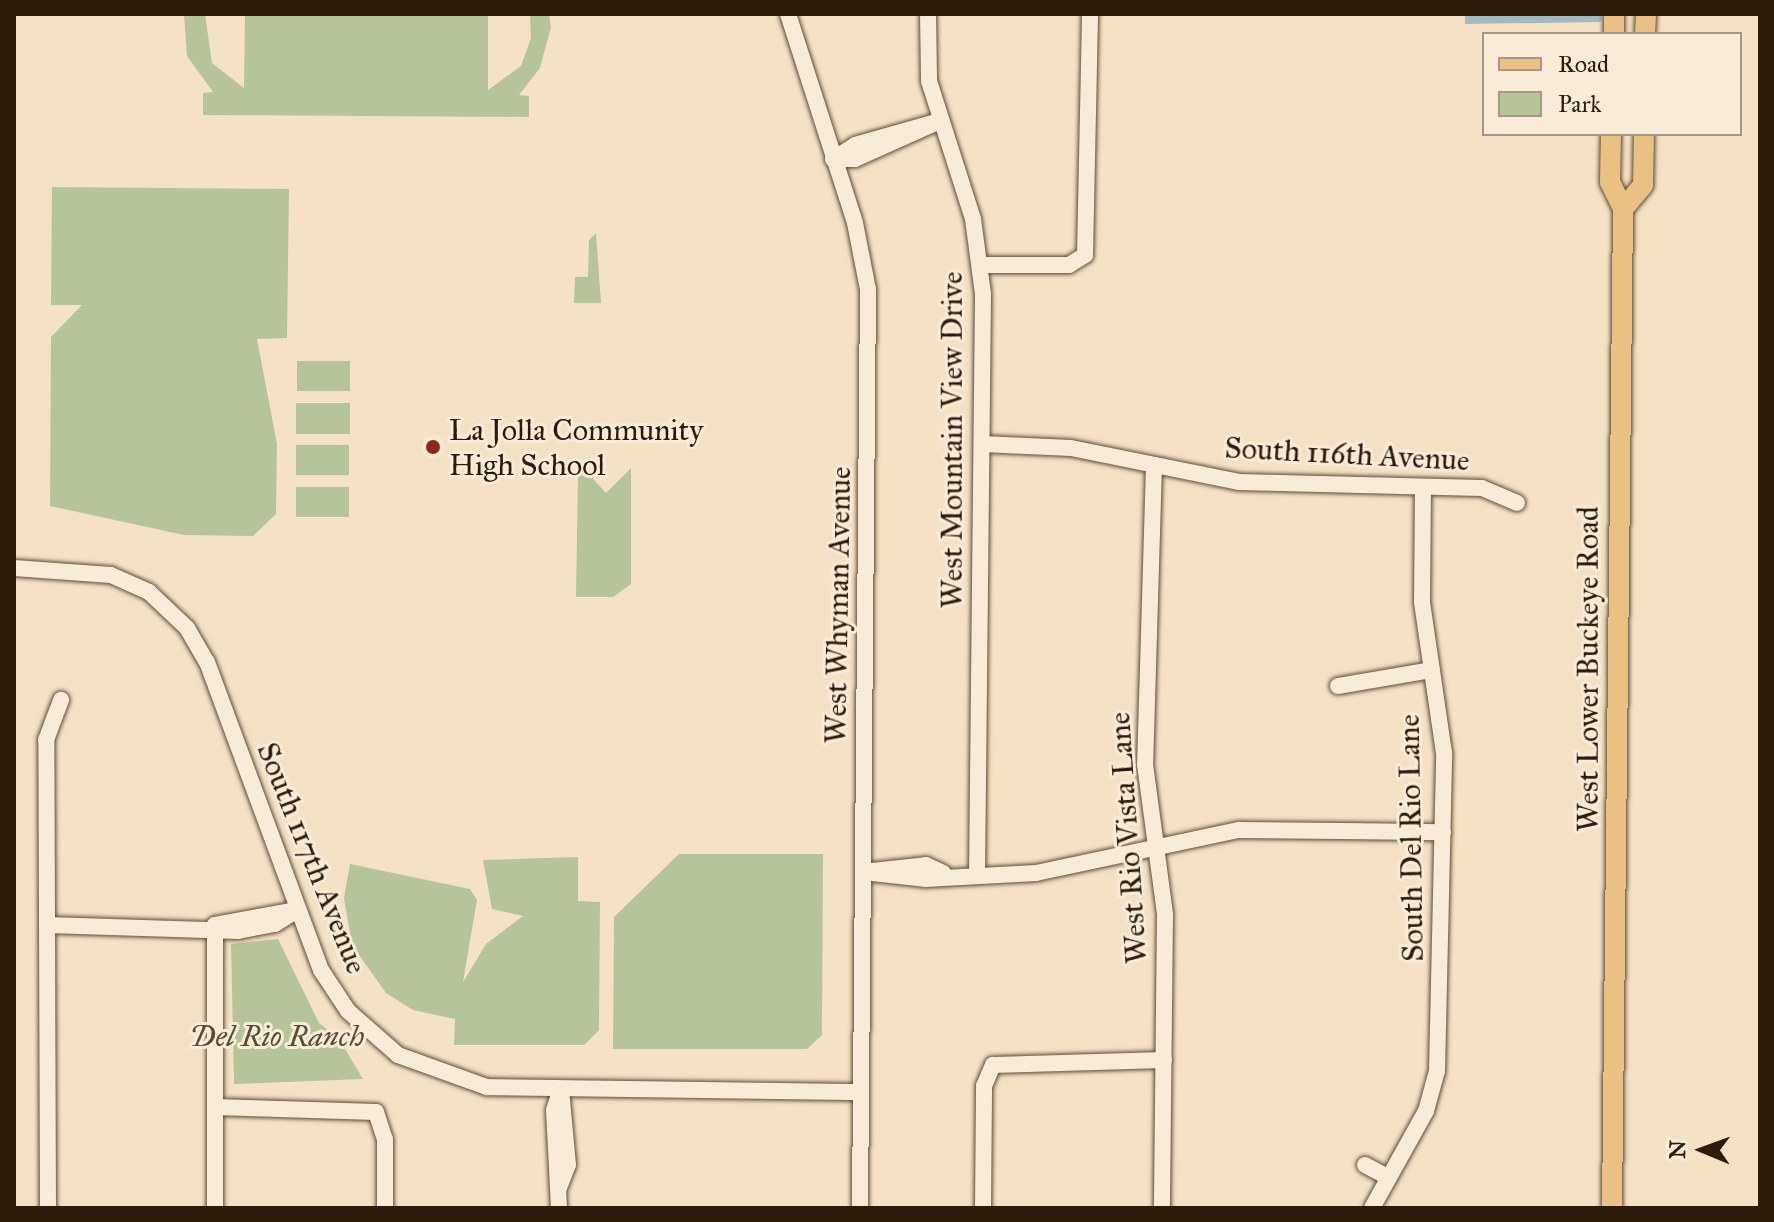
<!DOCTYPE html>
<html>
<head>
<meta charset="utf-8">
<style>
	body { margin:0 }
	#map { position:relative; width:1774px; height:1222px; overflow:hidden; background:#f5e2c4; font-family:"IM FELL Great Primer",serif }
	div>[style] { position:absolute }
	[style*='--x'] { left:calc(var(--x)*1px); top:calc(var(--y)*1px); width:calc(var(--w)*1px); rotate:calc(var(--a)*1deg) }
	.green>* { inset:0; background:#b6c499; transform-origin:0 0 }
	.water>* { inset:0; background:#a2babf }
	.roads { filter:drop-shadow(0 0 2px #5e4c38) drop-shadow(0 0 2px #5e4c38) }
	.minor>* { height:16px; margin:-8px; padding:0 8px; transform-origin:8px; border-radius:8px; background:#f8ecd9 }
	.major>* { height:20px; margin:-10px; padding:0 10px; transform-origin:10px; border-radius:10px; background:#eac182 }
	.dots>* { width:22px; height:22px; translate:-50% -50%; box-sizing:border-box; border:4px solid #f8ecd9; border-radius:50% }
	span { translate:-50% -50%; white-space:nowrap; text-align:center; line-height:1.15; -webkit-text-stroke:6px #f8ecd9; paint-order:stroke }
	.poi-label { font-size:30px; color:#2c1a0a }
	.left { translate:0 -50%; text-align:left }
	.street-label { font-size:30px; color:#2c1a0a }
	.park-label { font-size:30px; color:#554d35; font-style:italic }
	.frame { position:absolute; inset:0; border:16px solid #2c1a0a; pointer-events:none }
	.legend { position:absolute; left:1482px; top:32px; width:260px; height:104px; box-sizing:border-box; background:#f8ecd9; border:2px solid #a69886; margin:0; padding:10px 14px; list-style:none; font-size:24px; color:#2c1a0a }
	.legend li { display:flex; align-items:center; gap:16px; height:40px }
	.legend b { width:40px; border:2px solid #a69886 }
	.north { position:absolute; left:1662px; top:1110px; width:80px; height:80px; -webkit-text-stroke:6px #f8ecd9; paint-order:stroke; rotate:271deg; font-size:22px; font-weight:700; line-height:32px; text-align:center; color:#2c1a0a }
	.north::after { content:''; display:block; margin:auto; width:28px; height:36px; background:#2c1a0a; clip-path:polygon(50% 0,100% 100%,50% 72%,0 100%) }
</style>
</head>
<body>
<div id="map">
	<div class="green">
		<div style="clip-path:polygon(184px 14px,205px 14px,212px 63px,244px 88px,245px 14px,488px 14px,488px 90px,521px 66px,531px 38px,530px 14px,549px 14px,551px 27px,540px 68px,519px 95px,529px 96px,529px 117px,203px 115px,203px 93px,213px 92px,187px 56px)"></div>
		<div style="clip-path:polygon(52px 187px,289px 189px,287px 338px,257px 339px,277px 444px,276px 514px,253px 536px,184px 535px,50px 506px,51px 337px,82px 305px,51px 305px)"></div>
		<div style="clip-path:polygon(596px 233px,601px 303px,574px 303px,575px 277px,588px 277px,589px 240px)"></div>
		<div style="left:297px;top:361px;width:53px;height:30px"></div>
		<div style="left:296px;top:403px;width:54px;height:31px"></div>
		<div style="left:296px;top:445px;width:53px;height:30px"></div>
		<div style="clip-path:polygon(631px 468px,631px 584px,613px 597px,576px 597px,578px 475px,584px 469px,606px 493px)"></div>
		<div style="left:296px;top:487px;width:53px;height:30px"></div>
		<div style="clip-path:polygon(679px 854px,823px 854px,822px 1035px,807px 1049px,613px 1049px,614px 917px)"></div>
		<div style="clip-path:polygon(578px 857px,578px 901px,600px 902px,599px 1030px,584px 1045px,454px 1045px,455px 1019px,413px 1010px,386px 993px,352px 945px,344px 898px,350px 864px,470px 889px,477px 900px,463px 982px,486px 944px,523px 916px,492px 909px,483px 860px)"></div>
		<div style="clip-path:polygon(278px 939px,319px 1023px,339px 1039px,363px 1079px,234px 1084px,231px 944px)"></div>
	</div>
	<div class="water">
		<div style="clip-path:polygon(1465px 14px,1602px 14px,1601px 22px,1465px 24px)"></div>
	</div>
	<div class="roads">
		<div class="minor">
			<div style="--x:788;--y:14;--w:219;--a:72.2"></div>
			<div style="--x:855;--y:223;--w:67;--a:78.9"></div>
			<div style="--x:868;--y:289;--w:919;--a:90.5"></div>
			<div style="--x:928;--y:14;--w:67;--a:89.1"></div>
			<div style="--x:929;--y:81;--w:145;--a:72.3"></div>
			<div style="--x:973;--y:219;--w:76;--a:82.4"></div>
			<div style="--x:983;--y:294;--w:580;--a:90.59"></div>
			<div style="--x:833;--y:159;--w:22;--a:0"></div>
			<div style="--x:855;--y:159;--w:93;--a:-24.1"></div>
			<div style="--x:833;--y:159;--w:26;--a:-32"></div>
			<div style="--x:855;--y:145;--w:88;--a:-15.8"></div>
			<div style="--x:981;--y:265;--w:88;--a:0"></div>
			<div style="--x:1069;--y:265;--w:19;--a:-32"></div>
			<div style="--x:1085;--y:255;--w:241;--a:-88.8"></div>
			<div style="--x:982;--y:444;--w:89;--a:2.6"></div>
			<div style="--x:1071;--y:448;--w:171;--a:11.4"></div>
			<div style="--x:1239;--y:482;--w:243;--a:1.4"></div>
			<div style="--x:1482;--y:488;--w:38;--a:23"></div>
			<div style="--x:1154;--y:465;--w:299;--a:91.7"></div>
			<div style="--x:1145;--y:764;--w:151;--a:82.4"></div>
			<div style="--x:1165;--y:914;--w:294;--a:90.6"></div>
			<div style="--x:14;--y:568;--w:97;--a:4.1"></div>
			<div style="--x:111;--y:575;--w:42;--a:24.1"></div>
			<div style="--x:149;--y:592;--w:52;--a:43.5"></div>
			<div style="--x:187;--y:628;--w:39;--a:60"></div>
			<div style="--x:207;--y:662;--w:328;--a:69.7"></div>
			<div style="--x:321;--y:970;--w:49;--a:56.6"></div>
			<div style="--x:348;--y:1011;--w:67;--a:41.3"></div>
			<div style="--x:398;--y:1055;--w:95;--a:19.8"></div>
			<div style="--x:487;--y:1087;--w:374;--a:0.8"></div>
			<div style="--x:1338;--y:686;--w:95;--a:-9.7"></div>
			<div style="--x:863;--y:872;--w:62;--a:6.4"></div>
			<div style="--x:925;--y:879;--w:111;--a:-3.1"></div>
			<div style="--x:1036;--y:873;--w:208;--a:-12"></div>
			<div style="--x:1239;--y:830;--w:204;--a:0.6"></div>
			<div style="--x:863;--y:872;--w:63;--a:-6.3"></div>
			<div style="--x:926;--y:865;--w:19;--a:25"></div>
			<div style="--x:47;--y:925;--w:191;--a:1.8"></div>
			<div style="--x:238;--y:931;--w:38;--a:-11"></div>
			<div style="--x:275;--y:924;--w:26;--a:-32"></div>
			<div style="--x:215;--y:925;--w:283;--a:90"></div>
			<div style="--x:215;--y:925;--w:82;--a:-10.5"></div>
			<div style="--x:215;--y:1107;--w:161;--a:1.8"></div>
			<div style="--x:376;--y:1112;--w:28;--a:72"></div>
			<div style="--x:385;--y:1139;--w:69;--a:90"></div>
			<div style="--x:1365;--y:1165;--w:27;--a:28"></div>
			<div style="--x:559;--y:1188;--w:25;--a:-69"></div>
			<div style="--x:568;--y:1165;--w:76;--a:-95.3"></div>
			<div style="--x:48;--y:1208;--w:468;--a:-90.2"></div>
			<div style="--x:46;--y:740;--w:43;--a:-69.4"></div>
			<div style="--x:559;--y:1208;--w:98;--a:-92.9"></div>
			<div style="--x:554;--y:1110;--w:22;--a:-72"></div>
			<div style="--x:983;--y:1208;--w:122;--a:-89.5"></div>
			<div style="--x:984;--y:1086;--w:23;--a:-67"></div>
			<div style="--x:993;--y:1065;--w:171;--a:-1.7"></div>
			<div style="--x:1372;--y:1208;--w:111;--a:-60.9"></div>
			<div style="--x:1426;--y:1111;--w:41;--a:-74.6"></div>
			<div style="--x:1437;--y:1071;--w:318;--a:-88.7"></div>
			<div style="--x:1444;--y:753;--w:153;--a:-98.3"></div>
			<div style="--x:1422;--y:602;--w:115;--a:-89.5"></div>
		</div>
		<div class="major">
			<div style="--x:1614;--y:34;--w:20;--a:-90"></div>
			<div style="--x:1645;--y:34;--w:20;--a:-87"></div>
			<div style="--x:1611;--y:134;--w:48;--a:91.2"></div>
			<div style="--x:1610;--y:182;--w:30;--a:64"></div>
			<div style="--x:1623;--y:209;--w:999;--a:90.63"></div>
			<div style="--x:1623;--y:209;--w:31;--a:-50"></div>
			<div style="--x:1643;--y:185;--w:51;--a:-88.9"></div>
		</div>
	</div>
	<div class="dots">
		<div style="left:433px;top:447px;background:#8f2418"></div>
	</div>
	<div class="poi-label">
		<span class="left" style="left:449px;top:447px">La Jolla Community<br>High School</span>
	</div>
	<div class="street-label">
		<span style="left:952px;top:440px;rotate:-90deg">West Mountain View Drive</span>
		<span style="left:1347px;top:454px;rotate:3deg">South 116th Avenue</span>
		<span style="left:838px;top:605px;rotate:-89deg">West Whyman Avenue</span>
		<span style="left:1588px;top:669px;rotate:-90deg">West Lower Buckeye Road</span>
		<span style="left:1128px;top:838px;rotate:-94deg">West Rio Vista Lane</span>
		<span style="left:1411px;top:838px;rotate:-91deg">South Del Rio Lane</span>
		<span style="left:312px;top:858px;rotate:68deg">South 117th Avenue</span>
	</div>
	<div class="park-label">
		<span style="left:277px;top:1036px">Del Rio Ranch</span>
	</div>
	<div class="frame"></div>
	<ul class="legend">
	<li><b style="height:10px;background:#eac182"></b>Road</li>
	<li><b style="height:22px;background:#b6c499"></b>Park</li>
	</ul>
	<div class="north">N</div>
</div>
</body>
</html>
